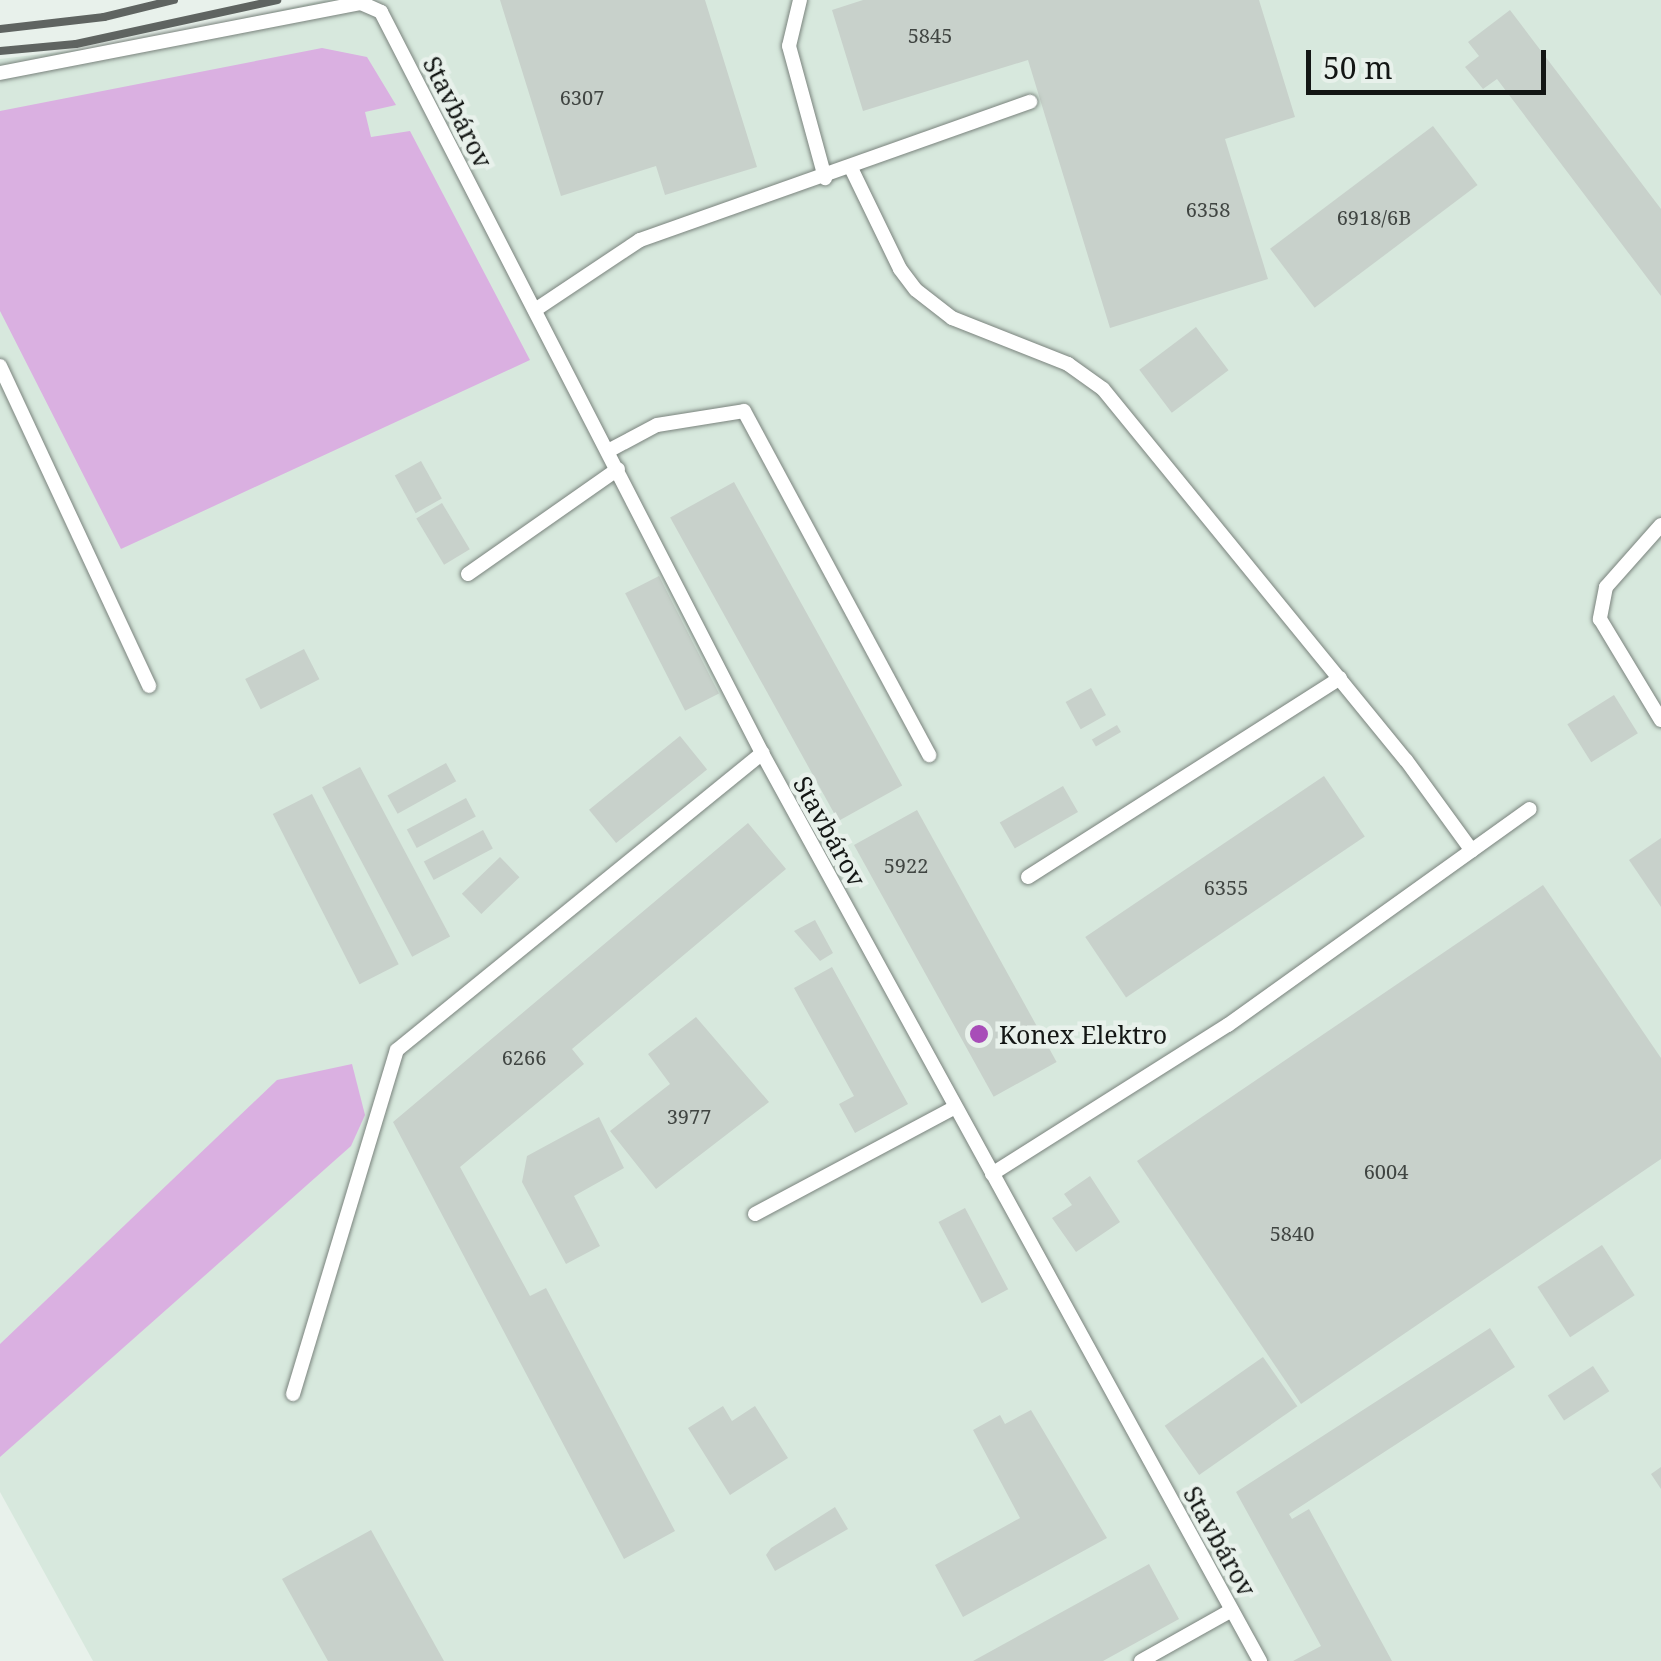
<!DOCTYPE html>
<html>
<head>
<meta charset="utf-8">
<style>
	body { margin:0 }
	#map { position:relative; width:1661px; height:1661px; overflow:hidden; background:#e8f1eb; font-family:"Noto Serif",serif }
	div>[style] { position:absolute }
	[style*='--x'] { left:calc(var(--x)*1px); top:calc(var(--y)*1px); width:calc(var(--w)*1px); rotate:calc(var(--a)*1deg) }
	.built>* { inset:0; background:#d7e8dd }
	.green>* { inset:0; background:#dab0e1 }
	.building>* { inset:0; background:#c8d1cb; transform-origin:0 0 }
	.roads { filter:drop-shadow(0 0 2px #7a837d) drop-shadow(0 0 2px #7a837d) }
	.service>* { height:14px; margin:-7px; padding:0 7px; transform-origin:7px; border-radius:7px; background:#fff }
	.rail>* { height:8px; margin:-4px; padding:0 4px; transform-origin:4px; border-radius:4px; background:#5f6461 }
	.dots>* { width:28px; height:28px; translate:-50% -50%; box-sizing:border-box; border:5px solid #e8f1eb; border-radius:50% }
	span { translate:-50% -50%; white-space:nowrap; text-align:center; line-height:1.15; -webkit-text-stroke:9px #e8f1eb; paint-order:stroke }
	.number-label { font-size:20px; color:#404542 }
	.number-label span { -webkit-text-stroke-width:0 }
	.street-label { font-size:25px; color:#131614 }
	.poi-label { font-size:25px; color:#131614 }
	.left { translate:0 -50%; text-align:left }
	.scale { position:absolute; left:1306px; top:50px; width:240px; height:45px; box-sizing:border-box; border:5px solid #131614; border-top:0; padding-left:12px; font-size:30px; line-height:35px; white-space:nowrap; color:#131614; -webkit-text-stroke:8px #e8f1eb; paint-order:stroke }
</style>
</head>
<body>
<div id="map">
	<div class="built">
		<div style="clip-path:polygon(325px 0,1661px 0,1661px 1661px,93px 1661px,0 1492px,0 59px,127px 44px)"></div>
	</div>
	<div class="green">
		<div style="clip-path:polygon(322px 48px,367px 57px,396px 105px,365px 112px,371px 137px,410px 131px,530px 360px,121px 549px,0 311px,0 111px)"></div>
		<div style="clip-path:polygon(352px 1064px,365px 1115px,351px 1146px,0 1457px,0 1344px,277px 1080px)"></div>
	</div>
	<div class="building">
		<div style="clip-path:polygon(500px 0,705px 0,757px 167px,665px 195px,656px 166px,561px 196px)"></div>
		<div style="clip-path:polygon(863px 0,1259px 0,1295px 117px,1225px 139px,1268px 279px,1110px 328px,1028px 60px,863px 111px,832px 10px)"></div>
		<div style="clip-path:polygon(1510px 10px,1661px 209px,1661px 296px,1497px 79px,1483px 89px,1465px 67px,1479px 56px,1468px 42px)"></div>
		<div style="left:1433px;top:126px;width:74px;height:204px;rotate:53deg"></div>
		<div style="left:1196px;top:327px;width:54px;height:71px;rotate:53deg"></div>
		<div style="left:421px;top:461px;width:43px;height:30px;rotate:61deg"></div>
		<div style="left:734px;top:482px;width:347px;height:73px;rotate:61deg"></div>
		<div style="left:442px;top:503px;width:54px;height:30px;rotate:59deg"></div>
		<div style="left:659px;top:576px;width:132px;height:38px;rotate:63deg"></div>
		<div style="left:304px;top:649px;width:34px;height:66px;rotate:63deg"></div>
		<div style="left:1091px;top:688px;width:31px;height:29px;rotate:61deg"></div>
		<div style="left:1614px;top:695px;width:45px;height:55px;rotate:58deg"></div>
		<div style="left:1117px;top:725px;width:8px;height:29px;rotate:60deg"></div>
		<div style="left:680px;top:736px;width:43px;height:117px;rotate:51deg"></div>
		<div style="left:446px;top:763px;width:21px;height:67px;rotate:61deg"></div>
		<div style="left:360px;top:767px;width:192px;height:43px;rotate:62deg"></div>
		<div style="left:1324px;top:776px;width:73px;height:288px;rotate:56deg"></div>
		<div style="left:1063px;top:786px;width:30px;height:73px;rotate:60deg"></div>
		<div style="left:312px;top:794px;width:191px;height:44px;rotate:63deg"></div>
		<div style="left:466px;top:798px;width:21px;height:67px;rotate:62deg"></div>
		<div style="left:917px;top:810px;width:288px;height:72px;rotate:61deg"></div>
		<div style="clip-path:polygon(748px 823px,786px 869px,572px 1049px,584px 1064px,460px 1167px,530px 1296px,546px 1288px,675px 1531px,624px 1559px,393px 1122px)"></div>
		<div style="left:483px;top:830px;width:21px;height:67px;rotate:62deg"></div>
		<div style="clip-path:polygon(1661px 838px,1661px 907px,1629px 860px)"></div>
		<div style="left:500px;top:857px;width:28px;height:53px;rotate:46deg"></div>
		<div style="clip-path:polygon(1543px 885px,1661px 1058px,1661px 1159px,1301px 1404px,1137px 1161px)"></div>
		<div style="clip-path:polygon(815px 920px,833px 953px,820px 961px,794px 931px)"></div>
		<div style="clip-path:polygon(832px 967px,908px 1104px,855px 1133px,839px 1104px,854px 1096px,794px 988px)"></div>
		<div style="clip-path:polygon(696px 1017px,769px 1102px,656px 1189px,610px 1131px,670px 1084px,648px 1054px)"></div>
		<div style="clip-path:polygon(599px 1117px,624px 1168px,574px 1196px,600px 1246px,566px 1264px,522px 1182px,527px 1156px)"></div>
		<div style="clip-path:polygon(1090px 1176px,1120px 1222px,1076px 1252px,1052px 1218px,1072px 1205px,1064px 1194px)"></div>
		<div style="left:965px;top:1208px;width:92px;height:30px;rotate:62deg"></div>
		<div style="left:1602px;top:1245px;width:60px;height:77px;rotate:57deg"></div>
		<div style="clip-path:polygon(1490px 1328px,1515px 1367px,1289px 1514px,1292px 1519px,1309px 1509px,1392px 1661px,1293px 1661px,1321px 1646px,1236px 1492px)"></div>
		<div style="left:1263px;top:1357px;width:60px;height:120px;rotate:55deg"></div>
		<div style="left:1593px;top:1366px;width:30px;height:54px;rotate:57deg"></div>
		<div style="clip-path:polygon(723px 1406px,732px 1421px,755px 1406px,788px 1458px,730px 1495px,688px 1428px)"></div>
		<div style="clip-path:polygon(1031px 1410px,1107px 1538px,963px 1617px,935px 1565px,1020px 1518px,973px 1430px,1000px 1415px,1005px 1424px)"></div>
		<div style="clip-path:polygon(1661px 1467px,1661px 1489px,1651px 1474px)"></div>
		<div style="clip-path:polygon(835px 1507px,848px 1529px,775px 1571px,766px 1555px,771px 1548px)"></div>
		<div style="clip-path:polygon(371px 1530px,444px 1661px,328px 1661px,282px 1579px)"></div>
		<div style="clip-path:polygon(1149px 1564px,1179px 1619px,1103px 1661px,973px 1661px)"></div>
	</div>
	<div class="roads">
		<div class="service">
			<div style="--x:800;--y:0;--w:47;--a:103.4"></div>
			<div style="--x:789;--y:46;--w:137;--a:74.7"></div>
			<div style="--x:0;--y:73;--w:368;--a:-11"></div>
			<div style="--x:361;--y:3;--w:22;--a:24"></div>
			<div style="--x:381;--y:12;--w:833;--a:62.79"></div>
			<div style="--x:762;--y:753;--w:1036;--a:61.26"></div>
			<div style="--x:851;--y:168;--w:112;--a:64.1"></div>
			<div style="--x:900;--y:269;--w:26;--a:53"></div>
			<div style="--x:916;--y:290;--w:46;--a:37.9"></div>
			<div style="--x:952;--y:318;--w:125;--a:21.6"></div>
			<div style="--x:1068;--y:364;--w:43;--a:35.5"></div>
			<div style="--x:1103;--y:389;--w:479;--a:50.8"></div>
			<div style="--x:1406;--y:760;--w:112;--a:54"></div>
			<div style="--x:535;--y:310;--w:126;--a:-33.7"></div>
			<div style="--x:640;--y:240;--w:414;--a:-19.5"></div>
			<div style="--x:0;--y:366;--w:353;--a:65"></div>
			<div style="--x:608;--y:451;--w:55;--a:-28"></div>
			<div style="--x:657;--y:425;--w:88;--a:-9.1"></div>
			<div style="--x:744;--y:411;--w:391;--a:61.7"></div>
			<div style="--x:1661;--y:525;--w:83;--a:131.6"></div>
			<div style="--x:1606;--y:587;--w:33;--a:101"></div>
			<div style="--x:1600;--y:619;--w:118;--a:58.9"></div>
			<div style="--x:468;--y:574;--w:183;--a:-35"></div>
			<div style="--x:1028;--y:877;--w:370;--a:-32.5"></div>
			<div style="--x:992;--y:1174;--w:279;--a:-32.3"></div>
			<div style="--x:1228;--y:1025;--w:371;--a:-35.6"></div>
			<div style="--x:755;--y:1214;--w:227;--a:-28.1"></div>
			<div style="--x:293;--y:1394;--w:359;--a:-73.2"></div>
			<div style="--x:397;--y:1050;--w:471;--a:-39.1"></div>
			<div style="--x:1141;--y:1661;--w:104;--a:-29.3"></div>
		</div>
	</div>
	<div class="rail">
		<div style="--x:0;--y:29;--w:105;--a:-6.6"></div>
		<div style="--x:104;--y:17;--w:72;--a:-13.7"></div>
		<div style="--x:0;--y:51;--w:76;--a:-5.3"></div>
		<div style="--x:76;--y:44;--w:206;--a:-12.3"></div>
	</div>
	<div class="dots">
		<div style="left:979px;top:1034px;background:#a84db8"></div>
	</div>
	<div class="number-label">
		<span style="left:930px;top:35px">5845</span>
		<span style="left:582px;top:97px">6307</span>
		<span style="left:1208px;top:209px">6358</span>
		<span style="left:1374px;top:217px">6918/6B</span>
		<span style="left:906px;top:865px">5922</span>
		<span style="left:1226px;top:887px">6355</span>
		<span style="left:524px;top:1057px">6266</span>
		<span style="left:689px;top:1116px">3977</span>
		<span style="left:1386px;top:1171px">6004</span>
		<span style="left:1292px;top:1233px">5840</span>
	</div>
	<div class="street-label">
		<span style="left:458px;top:112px;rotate:63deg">Stavbárov</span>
		<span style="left:830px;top:831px;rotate:61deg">Stavbárov</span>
		<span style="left:1220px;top:1541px;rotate:61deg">Stavbárov</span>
	</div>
	<div class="poi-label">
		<span class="left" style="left:999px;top:1034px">Konex Elektro</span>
	</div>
	<div class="scale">50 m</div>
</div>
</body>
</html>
